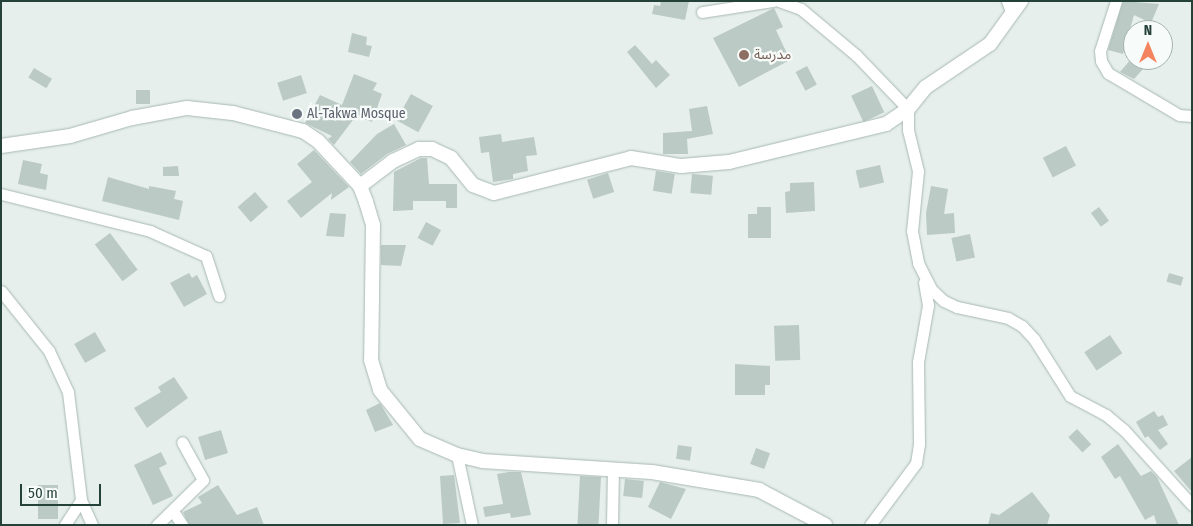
<!DOCTYPE html>
<html>
<head>
<meta charset="utf-8">
<style>
	body { margin:0 }
	#map { position:relative; width:1193px; height:526px; overflow:hidden; background:#e6efeb; font-family:"Fira Sans Condensed","Noto Sans Arabic",sans-serif }
	div>[style] { position:absolute }
	[style*='--x'] { left:calc(var(--x)*1px); top:calc(var(--y)*1px); width:calc(var(--w)*1px); rotate:calc(var(--a)*1deg) }
	.building>* { inset:0; background:#bbcac4; transform-origin:0 0 }
	.roads { filter:drop-shadow(0 0 1px #a8b8b2) drop-shadow(0 0 1px #a8b8b2) }
	.minor>* { height:11px; margin:-5.5px; padding:0 5.5px; transform-origin:5.5px; border-radius:5.5px; background:#fff }
	.tertiary>* { height:14px; margin:-7px; padding:0 7px; transform-origin:7px; border-radius:7px; background:#fff }
	.dots>* { width:14px; height:14px; translate:-50% -50%; box-sizing:border-box; border:2px solid #f7fbf9; border-radius:50% }
	span { translate:-50% -50%; white-space:nowrap; text-align:center; line-height:1.15; -webkit-text-stroke:4.5px #f7fbf9; paint-order:stroke }
	.education-label { font-size:14px; color:#785e54 }
	.left { translate:0 -50%; text-align:left }
	.worship-label { font-size:14px; color:#5b616d }
	.frame { position:absolute; inset:0; border:2px solid #24423a; pointer-events:none }
	.north { position:absolute; left:1123px; top:20px; width:50px; height:50px; box-sizing:border-box; background:#f7fbf9; border:1px solid #a3b1ad; border-radius:50%; rotate:0deg; font-size:14px; font-weight:700; line-height:20px; text-align:center; color:#24423a }
	.north::after { content:''; display:block; margin:auto; width:18px; height:22px; background:#f4845f; clip-path:polygon(50% 0,100% 100%,50% 72%,0 100%) }
	.scale { position:absolute; left:20px; top:484px; width:81px; height:22px; box-sizing:border-box; border:2px solid #24423a; border-top:0; padding-left:6px; font-size:15px; line-height:18px; white-space:nowrap; color:#24423a; -webkit-text-stroke:4px #f7fbf9; paint-order:stroke }
</style>
</head>
<body>
<div id="map">
	<div class="building">
		<div style="clip-path:polygon(661px 1px,689px 1px,685px 20px,652px 14px,654px 5px,660px 6px)"></div>
		<div style="clip-path:polygon(1123px 1px,1159px 4px,1151px 23px,1134px 15px,1123px 54px,1108px 50px)"></div>
		<div style="clip-path:polygon(774px 8px,783px 27px,776px 30px,790px 60px,739px 87px,713px 38px)"></div>
		<div style="clip-path:polygon(352px 33px,367px 37px,366px 45px,372px 46px,369px 57px,348px 52px)"></div>
		<div style="clip-path:polygon(635px 45px,652px 64px,656px 60px,670px 75px,656px 88px,627px 52px)"></div>
		<div style="clip-path:polygon(1132px 58px,1144px 68px,1134px 79px,1120px 72px)"></div>
		<div style="left:807px;top:66px;width:21px;height:13px;rotate:62deg"></div>
		<div style="left:34px;top:68px;width:21px;height:11px;rotate:31deg"></div>
		<div style="clip-path:polygon(354px 74px,377px 83px,373px 90px,382px 94px,372px 122px,356px 116px,334px 145px,328px 139px,332px 136px,305px 123px,320px 95px,342px 105px)"></div>
		<div style="left:301px;top:75px;width:19px;height:25px;rotate:72deg"></div>
		<div style="left:872px;top:86px;width:29px;height:23px;rotate:65deg"></div>
		<div style="left:136px;top:90px;width:14px;height:14px"></div>
		<div style="left:411px;top:94px;width:25px;height:30px;rotate:29deg"></div>
		<div style="clip-path:polygon(707px 106px,713px 134px,687px 139px,688px 154px,663px 154px,663px 133px,692px 131px,689px 109px)"></div>
		<div style="clip-path:polygon(394px 124px,406px 145px,387px 154px,361px 174px,350px 162px,377px 134px)"></div>
		<div style="clip-path:polygon(501px 134px,502px 142px,534px 137px,537px 155px,526px 156px,528px 171px,513px 174px,513px 179px,493px 182px,489px 152px,481px 153px,479px 137px)"></div>
		<div style="left:1066px;top:146px;width:22px;height:26px;rotate:63deg"></div>
		<div style="clip-path:polygon(314px 150px,349px 187px,331px 200px,332px 193px,301px 218px,287px 201px,312px 182px,297px 164px)"></div>
		<div style="clip-path:polygon(421px 158px,427px 158px,429px 184px,457px 184px,457px 208px,446px 208px,446px 201px,413px 201px,413px 210px,393px 211px,394px 172px)"></div>
		<div style="clip-path:polygon(23px 160px,42px 164px,40px 173px,48px 175px,46px 190px,18px 184px)"></div>
		<div style="left:880px;top:165px;width:18px;height:25px;rotate:77deg"></div>
		<div style="clip-path:polygon(178px 166px,179px 176px,163px 176px,163px 167px)"></div>
		<div style="left:656px;top:171px;width:19px;height:20px;rotate:9deg"></div>
		<div style="left:608px;top:173px;width:20px;height:22px;rotate:72deg"></div>
		<div style="left:692px;top:174px;width:21px;height:19px;rotate:5deg"></div>
		<div style="clip-path:polygon(108px 177px,149px 189px,149px 186px,176px 191px,174px 199px,183px 201px,179px 220px,102px 201px)"></div>
		<div style="clip-path:polygon(814px 182px,815px 211px,786px 213px,785px 192px,790px 191px,790px 183px)"></div>
		<div style="clip-path:polygon(931px 186px,948px 189px,944px 214px,954px 213px,955px 233px,927px 235px,926px 213px)"></div>
		<div style="left:255px;top:192px;width:20px;height:23px;rotate:49deg"></div>
		<div style="clip-path:polygon(757px 207px,771px 207px,771px 238px,748px 238px,748px 214px,757px 214px)"></div>
		<div style="left:1099px;top:207px;width:17px;height:10px;rotate:54deg"></div>
		<div style="clip-path:polygon(330px 213px,346px 214px,344px 237px,326px 236px)"></div>
		<div style="left:426px;top:222px;width:17px;height:18px;rotate:28deg"></div>
		<div style="left:110px;top:233px;width:46px;height:19px;rotate:53deg"></div>
		<div style="left:970px;top:234px;width:24px;height:19px;rotate:78deg"></div>
		<div style="clip-path:polygon(381px 245px,406px 245px,401px 266px,381px 265px)"></div>
		<div style="clip-path:polygon(189px 273px,192px 278px,197px 275px,207px 294px,184px 307px,170px 283px)"></div>
		<div style="left:1169px;top:273px;width:15px;height:9px;rotate:16deg"></div>
		<div style="left:799px;top:325px;width:35px;height:25px;rotate:88deg"></div>
		<div style="left:95px;top:332px;width:22px;height:24px;rotate:60deg"></div>
		<div style="left:1110px;top:335px;width:22px;height:31px;rotate:56deg"></div>
		<div style="clip-path:polygon(735px 364px,770px 366px,770px 385px,765px 385px,765px 395px,735px 395px)"></div>
		<div style="clip-path:polygon(174px 377px,188px 398px,147px 428px,134px 408px,161px 392px,158px 387px)"></div>
		<div style="clip-path:polygon(380px 403px,393px 425px,375px 432px,366px 410px)"></div>
		<div style="clip-path:polygon(1154px 411px,1158px 417px,1163px 415px,1168px 425px,1158px 430px,1168px 444px,1160px 450px,1148px 436px,1145px 438px,1136px 422px)"></div>
		<div style="left:1077px;top:429px;width:21px;height:12px;rotate:47deg"></div>
		<div style="left:221px;top:430px;width:24px;height:24px;rotate:73deg"></div>
		<div style="clip-path:polygon(1118px 444px,1141px 476px,1151px 471px,1157px 477px,1179px 525px,1157px 525px,1154px 515px,1145px 520px,1120px 476px,1115px 479px,1101px 457px)"></div>
		<div style="left:678px;top:445px;width:14px;height:14px;rotate:8deg"></div>
		<div style="left:756px;top:448px;width:15px;height:17px;rotate:20deg"></div>
		<div style="clip-path:polygon(161px 452px,167px 464px,159px 468px,173px 496px,153px 505px,134px 465px)"></div>
		<div style="clip-path:polygon(1192px 457px,1192px 492px,1174px 471px)"></div>
		<div style="clip-path:polygon(509px 472px,521px 472px,531px 515px,511px 518px,510px 513px,485px 517px,483px 507px,503px 504px,497px 474px)"></div>
		<div style="clip-path:polygon(454px 475px,460px 523px,443px 524px,440px 476px)"></div>
		<div style="left:580px;top:476px;width:21px;height:49px;rotate:3deg"></div>
		<div style="left:625px;top:479px;width:19px;height:17px;rotate:6deg"></div>
		<div style="clip-path:polygon(660px 482px,686px 489px,671px 519px,648px 507px)"></div>
		<div style="left:38px;top:485px;width:20px;height:34px"></div>
		<div style="clip-path:polygon(218px 485px,237px 515px,257px 507px,264px 525px,189px 525px,183px 512px,202px 503px,198px 497px)"></div>
		<div style="clip-path:polygon(1032px 492px,1050px 515px,1047px 525px,988px 525px,991px 513px,999px 515px)"></div>
	</div>
	<div class="roads">
		<div class="minor">
			<div style="--x:779;--y:1;--w:23;--a:20"></div>
			<div style="--x:801;--y:9;--w:72;--a:39.9"></div>
			<div style="--x:856;--y:55;--w:75;--a:46.1"></div>
			<div style="--x:908;--y:109;--w:21;--a:90"></div>
			<div style="--x:908;--y:130;--w:42;--a:76.3"></div>
			<div style="--x:918;--y:171;--w:60;--a:95.7"></div>
			<div style="--x:912;--y:231;--w:33;--a:79"></div>
			<div style="--x:918;--y:263;--w:30;--a:63"></div>
			<div style="--x:932;--y:290;--w:16;--a:43"></div>
			<div style="--x:944;--y:301;--w:14;--a:25"></div>
			<div style="--x:957;--y:307;--w:52;--a:12.2"></div>
			<div style="--x:1008;--y:318;--w:16;--a:30"></div>
			<div style="--x:1022;--y:326;--w:18;--a:47"></div>
			<div style="--x:1034;--y:339;--w:67;--a:57.7"></div>
			<div style="--x:1070;--y:396;--w:41;--a:27.8"></div>
			<div style="--x:1106;--y:415;--w:23;--a:40"></div>
			<div style="--x:1124;--y:430;--w:101;--a:47.8"></div>
			<div style="--x:1007;--y:1;--w:14;--a:69"></div>
			<div style="--x:1116;--y:1;--w:52;--a:107.7"></div>
			<div style="--x:1100;--y:51;--w:10;--a:84"></div>
			<div style="--x:1101;--y:61;--w:14;--a:60"></div>
			<div style="--x:1108;--y:73;--w:82;--a:30.6"></div>
			<div style="--x:1179;--y:115;--w:13;--a:4"></div>
			<div style="--x:702;--y:12;--w:72;--a:-8.8"></div>
			<div style="--x:1;--y:194;--w:154;--a:13.9"></div>
			<div style="--x:150;--y:231;--w:61;--a:24.1"></div>
			<div style="--x:206;--y:256;--w:42;--a:72"></div>
			<div style="--x:1;--y:291;--w:77;--a:51.3"></div>
			<div style="--x:49;--y:351;--w:45;--a:65.1"></div>
			<div style="--x:68;--y:392;--w:109;--a:83.1"></div>
			<div style="--x:81;--y:500;--w:30;--a:123"></div>
			<div style="--x:457;--y:455;--w:72;--a:77.9"></div>
			<div style="--x:81;--y:500;--w:27;--a:66"></div>
			<div style="--x:173;--y:511;--w:17;--a:57"></div>
			<div style="--x:157;--y:525;--w:64;--a:-44.4"></div>
			<div style="--x:203;--y:480;--w:43;--a:-118.9"></div>
			<div style="--x:612;--y:525;--w:55;--a:-89"></div>
			<div style="--x:870;--y:525;--w:77;--a:-53.4"></div>
			<div style="--x:916;--y:463;--w:19;--a:-81"></div>
			<div style="--x:919;--y:444;--w:82;--a:-90.7"></div>
			<div style="--x:918;--y:362;--w:58;--a:-80"></div>
			<div style="--x:928;--y:305;--w:23;--a:-100"></div>
		</div>
		<div class="tertiary">
			<div style="--x:1;--y:146;--w:70;--a:-8.2"></div>
			<div style="--x:70;--y:136;--w:65;--a:-16.2"></div>
			<div style="--x:132;--y:118;--w:56;--a:-10.3"></div>
			<div style="--x:187;--y:108;--w:46;--a:6.2"></div>
			<div style="--x:233;--y:113;--w:72;--a:14.4"></div>
			<div style="--x:303;--y:131;--w:18;--a:34"></div>
			<div style="--x:318;--y:141;--w:62;--a:47"></div>
			<div style="--x:360;--y:186;--w:17;--a:69"></div>
			<div style="--x:366;--y:202;--w:24;--a:73"></div>
			<div style="--x:373;--y:225;--w:135;--a:90.8"></div>
			<div style="--x:371;--y:360;--w:31;--a:73"></div>
			<div style="--x:380;--y:390;--w:63;--a:50.8"></div>
			<div style="--x:420;--y:439;--w:40;--a:23.4"></div>
			<div style="--x:457;--y:455;--w:26;--a:13"></div>
			<div style="--x:482;--y:461;--w:170;--a:3.7"></div>
			<div style="--x:652;--y:472;--w:109;--a:9.5"></div>
			<div style="--x:759;--y:490;--w:75;--a:27.9"></div>
			<div style="--x:360;--y:186;--w:41;--a:-37.1"></div>
			<div style="--x:393;--y:161;--w:29;--a:-25"></div>
			<div style="--x:419;--y:149;--w:13;--a:0"></div>
			<div style="--x:432;--y:149;--w:21;--a:25"></div>
			<div style="--x:451;--y:158;--w:35;--a:51"></div>
			<div style="--x:473;--y:185;--w:22;--a:21"></div>
			<div style="--x:494;--y:193;--w:141;--a:-14.3"></div>
			<div style="--x:631;--y:158;--w:51;--a:9.1"></div>
			<div style="--x:681;--y:166;--w:48;--a:-4.8"></div>
			<div style="--x:729;--y:162;--w:162;--a:-13.6"></div>
			<div style="--x:886;--y:124;--w:27;--a:-34"></div>
			<div style="--x:908;--y:109;--w:28;--a:-51"></div>
			<div style="--x:926;--y:87;--w:77;--a:-33.9"></div>
			<div style="--x:990;--y:44;--w:53;--a:-54.2"></div>
		</div>
	</div>
	<div class="dots">
		<div style="left:744px;top:55px;background:#8d6e63"></div>
		<div style="left:297px;top:114px;background:#6b7280"></div>
	</div>
	<div class="education-label">
		<span class="left" style="left:754px;top:55px">مدرسة</span>
	</div>
	<div class="worship-label">
		<span class="left" style="left:307px;top:114px">Al-Takwa Mosque</span>
	</div>
	<div class="frame"></div>
	<div class="north">N</div>
	<div class="scale">50 m</div>
</div>
</body>
</html>
